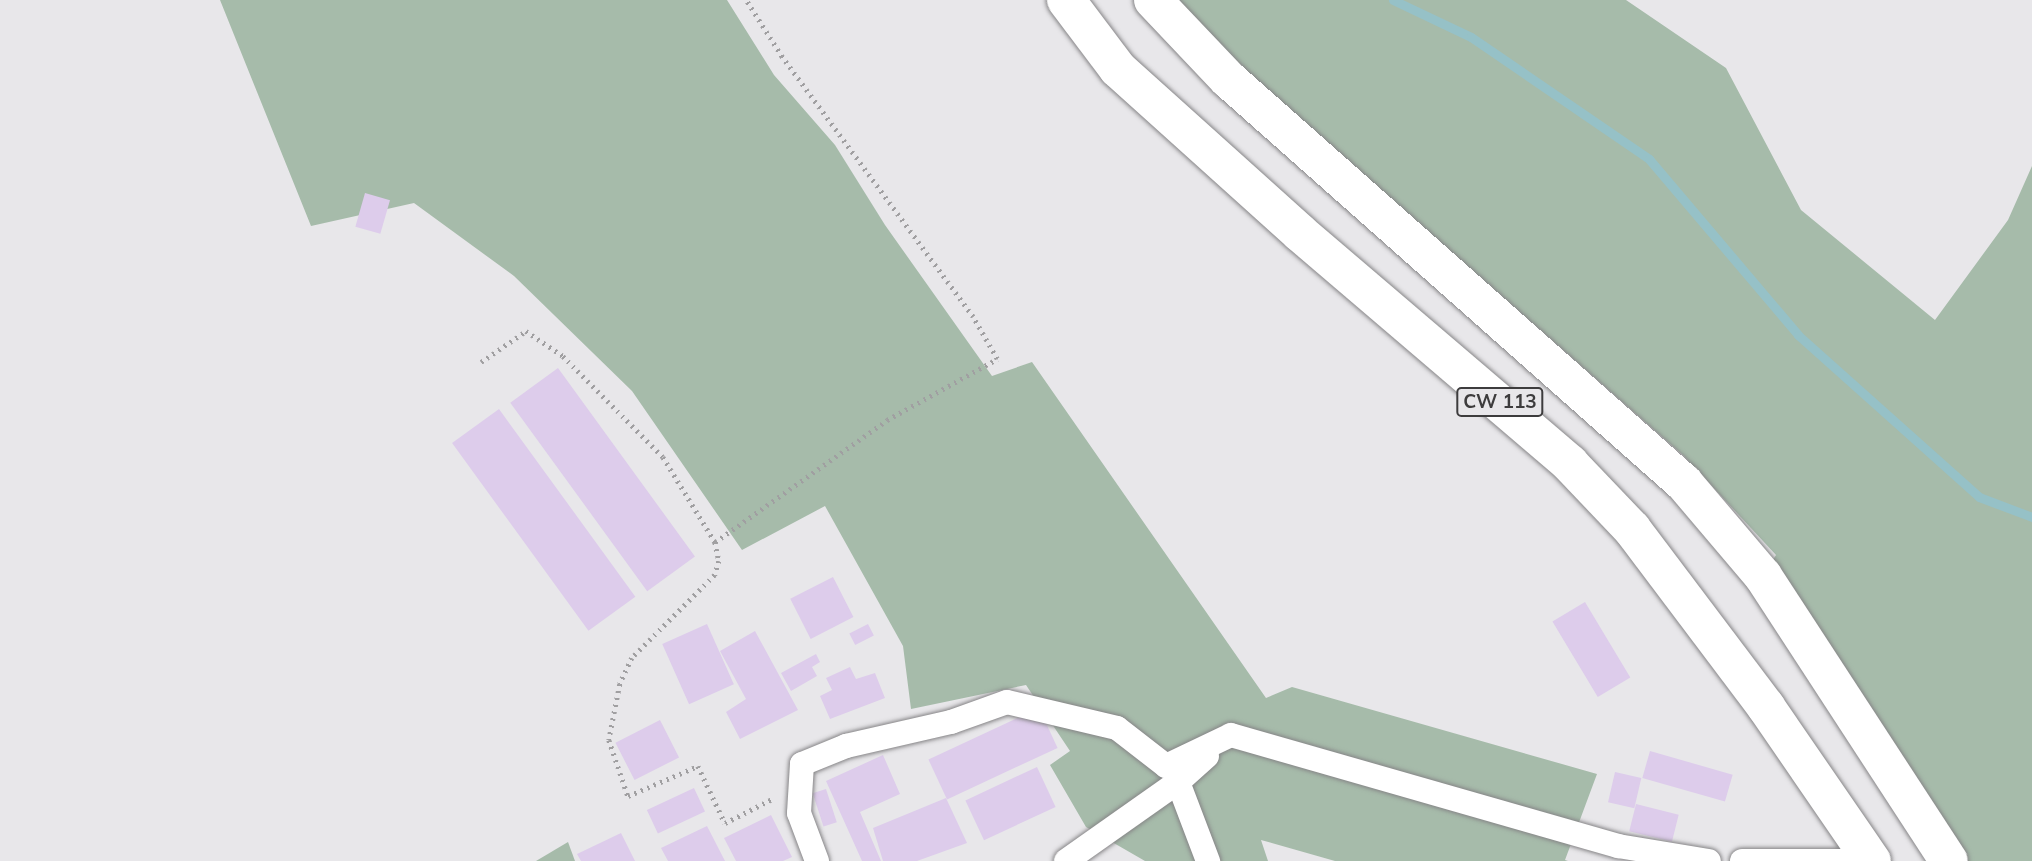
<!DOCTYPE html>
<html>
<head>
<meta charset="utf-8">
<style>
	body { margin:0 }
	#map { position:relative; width:2032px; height:861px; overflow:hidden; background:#e8e7ea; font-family:Mulish,sans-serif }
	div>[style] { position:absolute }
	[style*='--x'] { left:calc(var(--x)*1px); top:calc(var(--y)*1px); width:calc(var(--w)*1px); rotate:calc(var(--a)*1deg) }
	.green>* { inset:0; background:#a6bbaa }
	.stream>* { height:9px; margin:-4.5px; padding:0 4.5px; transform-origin:4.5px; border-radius:4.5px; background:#96c1c7 }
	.building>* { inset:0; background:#ddcceb; transform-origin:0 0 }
	.path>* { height:4.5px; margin-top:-2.25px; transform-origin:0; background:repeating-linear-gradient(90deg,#a09fa1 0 2px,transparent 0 7px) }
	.roads { filter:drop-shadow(0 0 2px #868587) drop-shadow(0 0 2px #868587) }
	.minor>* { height:24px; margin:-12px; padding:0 12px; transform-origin:12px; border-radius:12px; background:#fff }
	.trunk>* { height:38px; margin:-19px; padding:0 19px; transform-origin:19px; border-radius:19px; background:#fff }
	span { translate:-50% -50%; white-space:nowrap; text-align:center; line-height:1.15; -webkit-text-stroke:7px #e8e7ea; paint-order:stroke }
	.shield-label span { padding:2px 5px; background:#e8e7ea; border:2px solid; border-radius:5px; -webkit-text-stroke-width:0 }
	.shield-label { font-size:19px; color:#3d3c3d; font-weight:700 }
</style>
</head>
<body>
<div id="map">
	<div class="green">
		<div style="clip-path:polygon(220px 0,727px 0,774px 75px,835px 145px,885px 225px,992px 376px,1032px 362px,1266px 698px,1292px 687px,1597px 774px,1565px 860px,1568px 861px,1335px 861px,1261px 840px,1268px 861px,1145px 861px,1086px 827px,1050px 765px,1070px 751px,1026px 685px,911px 709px,903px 646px,825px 506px,742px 550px,632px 391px,514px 276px,414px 203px,311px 226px)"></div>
		<div style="clip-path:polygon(1170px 0,1626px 0,1726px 68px,1801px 210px,1935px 320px,2008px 220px,2032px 166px,2032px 861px,1949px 861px,1763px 576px,1776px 555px,1684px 456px,1253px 78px)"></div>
		<div style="clip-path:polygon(568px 842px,575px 861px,536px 861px)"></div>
	</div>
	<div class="stream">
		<div style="--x:1393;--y:0;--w:86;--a:25.4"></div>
		<div style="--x:1471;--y:37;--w:216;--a:34.4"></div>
		<div style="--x:1649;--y:159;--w:231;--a:49.7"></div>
		<div style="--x:1798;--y:335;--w:243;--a:41.8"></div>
		<div style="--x:1979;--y:497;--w:57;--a:20.7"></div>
	</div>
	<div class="building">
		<div style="left:365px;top:193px;width:26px;height:35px;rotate:16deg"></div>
		<div style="left:558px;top:368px;width:233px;height:59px;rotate:54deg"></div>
		<div style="left:499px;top:409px;width:232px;height:58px;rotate:54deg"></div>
		<div style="left:833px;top:577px;width:45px;height:48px;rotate:63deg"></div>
		<div style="left:1585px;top:602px;width:88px;height:38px;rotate:59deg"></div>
		<div style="left:707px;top:624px;width:66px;height:49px;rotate:66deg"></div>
		<div style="left:868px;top:624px;width:13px;height:21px;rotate:63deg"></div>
		<div style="clip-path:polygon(755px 631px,798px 710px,740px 739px,726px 712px,746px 699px,720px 651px)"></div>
		<div style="clip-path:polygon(816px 654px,820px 662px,812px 667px,817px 676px,791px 691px,781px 673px)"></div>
		<div style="clip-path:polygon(850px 667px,856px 679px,875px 673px,885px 698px,830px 719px,820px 696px,832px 690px,826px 678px)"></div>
		<div style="left:1039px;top:708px;width:44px;height:122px;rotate:65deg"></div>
		<div style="left:660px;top:720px;width:42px;height:50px;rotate:63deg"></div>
		<div style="left:1650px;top:751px;width:86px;height:28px;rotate:16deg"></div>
		<div style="clip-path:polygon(883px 755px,900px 794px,860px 812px,881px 861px,862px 861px,826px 781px)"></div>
		<div style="left:1037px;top:767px;width:44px;height:79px;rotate:65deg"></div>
		<div style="left:1615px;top:772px;width:27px;height:31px;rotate:13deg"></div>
		<div style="left:694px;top:788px;width:26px;height:52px;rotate:65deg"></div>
		<div style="left:826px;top:789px;width:35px;height:14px;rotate:72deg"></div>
		<div style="clip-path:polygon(946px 798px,967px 843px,917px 861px,883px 861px,873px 828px)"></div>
		<div style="left:1636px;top:804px;width:44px;height:28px;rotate:14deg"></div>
		<div style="clip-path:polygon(771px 815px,792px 857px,783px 861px,736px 861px,724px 838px)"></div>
		<div style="clip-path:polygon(707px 826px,725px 861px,668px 861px,661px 848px)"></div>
		<div style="clip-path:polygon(621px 833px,635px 861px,581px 861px,577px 854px)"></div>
	</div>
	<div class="path">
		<div style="--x:481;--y:362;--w:55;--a:-34.6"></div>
		<div style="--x:526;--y:331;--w:45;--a:34"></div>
		<div style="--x:563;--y:356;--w:142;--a:45.3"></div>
		<div style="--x:663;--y:457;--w:100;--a:58.5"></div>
		<div style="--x:715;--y:542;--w:19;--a:78"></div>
		<div style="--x:719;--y:561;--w:15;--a:106"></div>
		<div style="--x:715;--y:575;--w:117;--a:135"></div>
		<div style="--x:632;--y:658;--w:29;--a:115"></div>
		<div style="--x:620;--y:684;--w:57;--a:101.1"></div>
		<div style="--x:609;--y:740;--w:59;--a:71.3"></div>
		<div style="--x:628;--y:796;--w:76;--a:-23.2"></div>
		<div style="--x:698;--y:766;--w:63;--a:64.7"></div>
		<div style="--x:725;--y:823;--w:55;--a:-27"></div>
		<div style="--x:715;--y:542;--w:211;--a:-35.3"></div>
		<div style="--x:887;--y:420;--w:126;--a:-29"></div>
		<div style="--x:997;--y:359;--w:48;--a:-119.7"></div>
		<div style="--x:973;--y:317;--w:323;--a:-126.3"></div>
		<div style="--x:782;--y:57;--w:67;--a:-122.3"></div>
	</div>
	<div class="roads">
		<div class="minor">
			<div style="--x:1207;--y:756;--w:39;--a:138"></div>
			<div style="--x:1178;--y:782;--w:85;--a:69.2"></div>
			<div style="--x:817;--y:861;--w:51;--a:-110.6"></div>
			<div style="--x:799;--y:813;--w:49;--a:-86.5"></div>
			<div style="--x:802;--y:764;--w:48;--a:-22.2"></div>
			<div style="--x:846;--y:746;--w:108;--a:-12.9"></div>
			<div style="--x:951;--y:722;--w:59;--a:-19.7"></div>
			<div style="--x:1007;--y:702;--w:113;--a:13.3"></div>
			<div style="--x:1117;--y:728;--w:62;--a:37.8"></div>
			<div style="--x:1166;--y:766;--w:72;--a:-25.5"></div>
			<div style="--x:1231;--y:735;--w:403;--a:16"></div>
			<div style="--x:1618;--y:846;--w:92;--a:9.4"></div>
			<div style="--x:1066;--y:861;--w:137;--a:-35.2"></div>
			<div style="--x:1742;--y:861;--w:123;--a:0"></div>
		</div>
		<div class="trunk">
			<div style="--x:1066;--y:0;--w:86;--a:53"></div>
			<div style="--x:1118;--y:69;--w:245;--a:42"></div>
			<div style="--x:1300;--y:233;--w:355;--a:40.5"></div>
			<div style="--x:1570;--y:464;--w:90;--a:46.4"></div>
			<div style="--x:1632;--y:529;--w:223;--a:53"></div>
			<div style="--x:1766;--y:707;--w:187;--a:55.5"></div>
			<div style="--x:1153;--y:0;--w:109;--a:46.5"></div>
			<div style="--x:1228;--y:79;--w:609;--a:41.54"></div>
			<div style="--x:1684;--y:483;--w:122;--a:49.7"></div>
			<div style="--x:1763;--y:576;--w:340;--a:56.9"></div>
		</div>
	</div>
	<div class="shield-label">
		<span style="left:1500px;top:402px">CW 113</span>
	</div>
</div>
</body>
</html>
